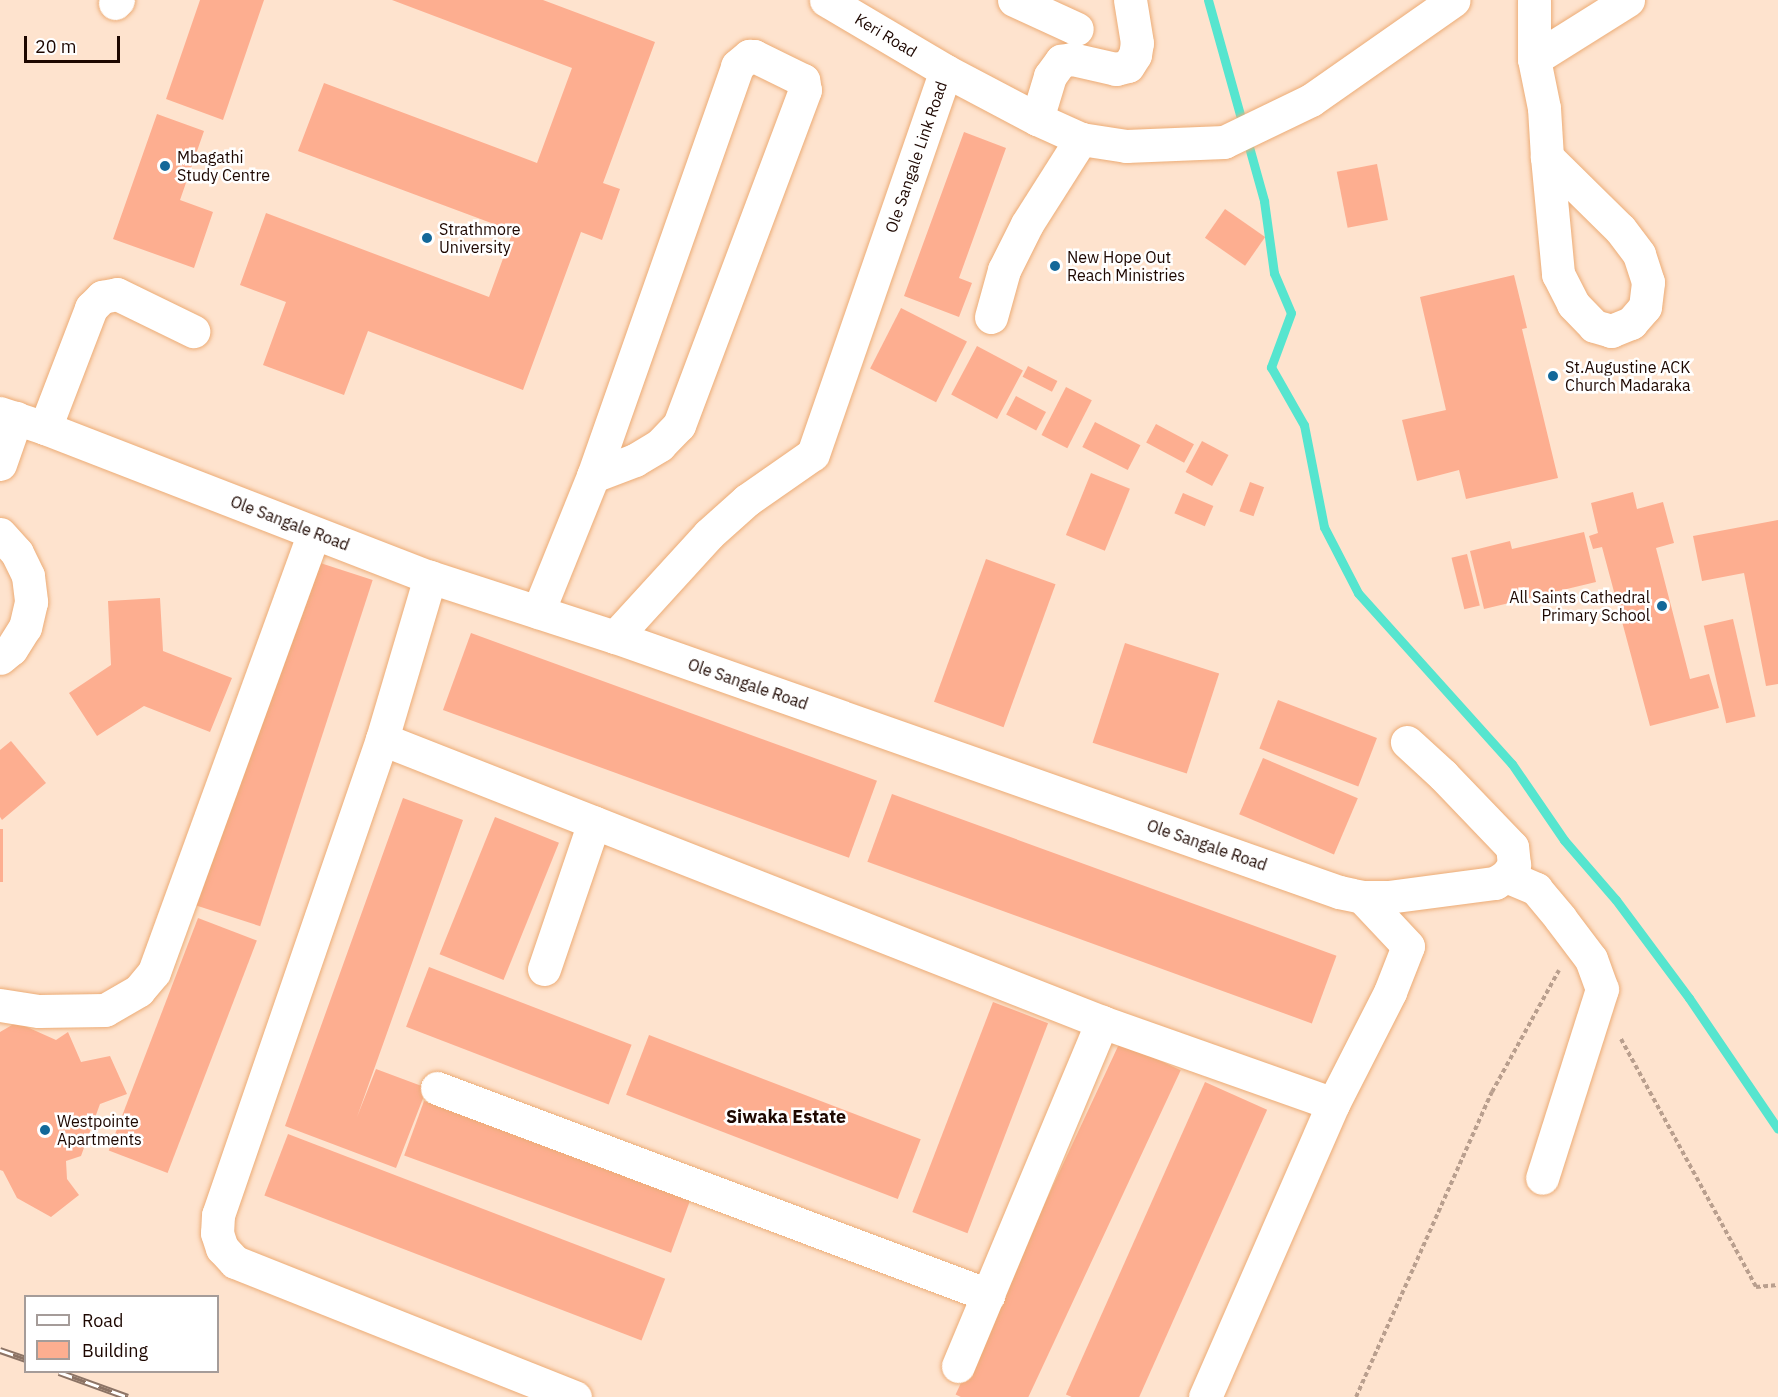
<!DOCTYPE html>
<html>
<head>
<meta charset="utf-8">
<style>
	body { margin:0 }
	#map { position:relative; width:1778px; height:1397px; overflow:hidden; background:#fee3ce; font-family:"IBM Plex Sans",sans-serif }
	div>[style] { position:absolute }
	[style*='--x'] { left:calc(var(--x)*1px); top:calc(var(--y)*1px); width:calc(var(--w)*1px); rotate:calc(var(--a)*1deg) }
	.stream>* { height:9px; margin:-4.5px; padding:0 4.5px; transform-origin:4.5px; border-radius:4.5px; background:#56e5cf }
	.building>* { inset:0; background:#fdae90; transform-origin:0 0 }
	.path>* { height:4px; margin-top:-2px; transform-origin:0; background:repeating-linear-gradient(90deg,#b99f8e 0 4.5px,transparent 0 7.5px) }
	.roads { filter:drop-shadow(0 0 2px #ecac76) drop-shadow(0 0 2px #ecac76) }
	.minor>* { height:33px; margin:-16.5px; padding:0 16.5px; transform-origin:16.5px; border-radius:16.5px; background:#fff }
	.rail>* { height:7px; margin-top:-3.5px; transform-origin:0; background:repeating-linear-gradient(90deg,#fff 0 14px,#8c7466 0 28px); box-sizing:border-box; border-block:2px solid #8c7466 }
	.dots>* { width:16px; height:16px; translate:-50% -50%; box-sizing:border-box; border:3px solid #fff; border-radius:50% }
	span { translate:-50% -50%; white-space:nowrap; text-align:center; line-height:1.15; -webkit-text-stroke:5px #fff; paint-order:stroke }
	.street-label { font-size:16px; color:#1d0700 }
	.poi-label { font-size:16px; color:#1d0700 }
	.left { translate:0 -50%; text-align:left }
	.right { translate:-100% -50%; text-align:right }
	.neighbourhood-label { font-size:18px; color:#1d0700; font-weight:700 }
	.legend { position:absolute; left:24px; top:1295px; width:195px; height:78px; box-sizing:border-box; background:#fff; border:2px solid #a59c99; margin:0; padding:8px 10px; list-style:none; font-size:18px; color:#1d0700 }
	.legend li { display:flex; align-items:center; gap:12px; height:30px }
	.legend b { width:30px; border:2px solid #a59c99 }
	.scale { position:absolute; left:24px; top:36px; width:96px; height:27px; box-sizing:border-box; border:3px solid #1d0700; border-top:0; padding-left:8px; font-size:18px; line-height:21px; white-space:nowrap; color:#1d0700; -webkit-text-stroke:4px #fff; paint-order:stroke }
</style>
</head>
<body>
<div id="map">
	<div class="stream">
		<div style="--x:1208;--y:0;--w:209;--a:74.4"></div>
		<div style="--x:1264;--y:201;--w:73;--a:82.1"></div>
		<div style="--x:1274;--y:273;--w:43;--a:67"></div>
		<div style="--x:1291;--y:313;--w:58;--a:110.3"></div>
		<div style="--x:1271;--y:367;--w:67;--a:60.4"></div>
		<div style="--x:1304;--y:425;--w:104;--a:78.9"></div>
		<div style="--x:1324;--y:527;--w:74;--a:62.7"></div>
		<div style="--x:1358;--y:593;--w:230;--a:48"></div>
		<div style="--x:1512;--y:764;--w:92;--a:55.6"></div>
		<div style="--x:1564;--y:840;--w:79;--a:49.1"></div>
		<div style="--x:1616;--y:900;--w:122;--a:53.3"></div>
		<div style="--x:1689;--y:998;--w:158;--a:55.8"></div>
	</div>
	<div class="building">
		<div style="clip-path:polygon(200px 0,264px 0,223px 120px,166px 99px)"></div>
		<div style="clip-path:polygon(392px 0,543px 0,655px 42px,603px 183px,620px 189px,602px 240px,581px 232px,523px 390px,368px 331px,344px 395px,263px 365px,286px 302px,240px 285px,266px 213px,489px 297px,513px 231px,298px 151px,324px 83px,537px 163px,572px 68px)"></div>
		<div style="clip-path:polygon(157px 114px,204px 131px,180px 200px,213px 212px,194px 268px,113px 239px)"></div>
		<div style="clip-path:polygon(964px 132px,1006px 148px,959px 278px,972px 283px,959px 317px,904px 296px)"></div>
		<div style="left:1377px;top:164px;width:57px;height:41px;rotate:79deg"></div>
		<div style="left:1225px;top:209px;width:49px;height:35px;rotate:35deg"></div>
		<div style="clip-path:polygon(1514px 275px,1527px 328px,1522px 329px,1558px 478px,1466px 499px,1459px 470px,1417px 481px,1402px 420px,1446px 410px,1420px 297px)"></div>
		<div style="left:901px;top:308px;width:74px;height:68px;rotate:27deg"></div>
		<div style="left:977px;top:346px;width:52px;height:55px;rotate:28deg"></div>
		<div style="left:1028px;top:366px;width:33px;height:12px;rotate:27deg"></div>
		<div style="left:1066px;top:387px;width:29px;height:54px;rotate:27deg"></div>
		<div style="left:1016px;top:396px;width:34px;height:21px;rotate:28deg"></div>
		<div style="left:1095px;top:422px;width:51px;height:28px;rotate:27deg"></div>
		<div style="left:1156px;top:424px;width:43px;height:21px;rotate:28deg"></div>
		<div style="left:1202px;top:441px;width:30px;height:35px;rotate:28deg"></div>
		<div style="left:1091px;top:473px;width:42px;height:67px;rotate:22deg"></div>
		<div style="left:1250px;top:482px;width:15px;height:31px;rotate:20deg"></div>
		<div style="clip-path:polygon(1633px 492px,1637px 509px,1663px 502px,1674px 543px,1656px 548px,1690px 679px,1709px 674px,1719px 708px,1650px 726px,1602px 547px,1593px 549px,1589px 536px,1598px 533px,1591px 503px)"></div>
		<div style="left:1183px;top:493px;width:33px;height:22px;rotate:23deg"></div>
		<div style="clip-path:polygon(1778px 520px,1778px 684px,1766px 686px,1744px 573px,1702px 581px,1693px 536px)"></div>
		<div style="clip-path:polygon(1584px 532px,1596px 582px,1484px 609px,1470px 551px,1510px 541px,1512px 549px)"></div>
		<div style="left:1467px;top:554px;width:53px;height:16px;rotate:76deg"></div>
		<div style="left:308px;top:559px;width:68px;height:364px;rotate:18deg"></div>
		<div style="left:986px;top:559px;width:74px;height:152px;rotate:20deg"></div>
		<div style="clip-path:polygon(160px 598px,163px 651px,232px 678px,210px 732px,144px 706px,97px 736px,69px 693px,111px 665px,108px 601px)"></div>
		<div style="left:1733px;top:619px;width:100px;height:30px;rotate:77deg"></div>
		<div style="left:471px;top:633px;width:432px;height:82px;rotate:20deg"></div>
		<div style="left:1125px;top:643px;width:99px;height:105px;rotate:18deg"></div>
		<div style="left:1278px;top:700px;width:106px;height:52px;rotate:21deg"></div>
		<div style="clip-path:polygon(11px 741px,46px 783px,2px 820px,0 817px,0 750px)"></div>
		<div style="left:1263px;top:758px;width:103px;height:61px;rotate:23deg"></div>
		<div style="left:892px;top:794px;width:473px;height:72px;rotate:20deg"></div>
		<div style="clip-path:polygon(403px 798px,463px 820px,357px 1117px,376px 1069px,427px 1088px,396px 1168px,285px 1126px)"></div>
		<div style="left:495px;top:817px;width:69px;height:148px;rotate:22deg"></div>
		<div style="left:0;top:829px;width:3px;height:53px"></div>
		<div style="left:198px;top:918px;width:63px;height:249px;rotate:21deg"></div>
		<div style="left:429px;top:967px;width:217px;height:64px;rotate:21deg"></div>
		<div style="left:993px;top:1002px;width:59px;height:225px;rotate:21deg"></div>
		<div style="clip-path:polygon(24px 1018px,27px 1027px,56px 1040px,68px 1032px,81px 1062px,110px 1056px,127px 1094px,100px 1104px,81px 1156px,66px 1161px,67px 1179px,79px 1195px,51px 1217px,17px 1198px,3px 1171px,0 1170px,0 1032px)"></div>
		<div style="left:649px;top:1035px;width:291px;height:64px;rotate:21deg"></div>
		<div style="left:1120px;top:1042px;width:67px;height:389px;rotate:25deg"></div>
		<div style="left:1205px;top:1082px;width:68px;height:342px;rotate:24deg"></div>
		<div style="left:424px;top:1101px;width:284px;height:58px;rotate:20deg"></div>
		<div style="left:288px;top:1134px;width:404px;height:66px;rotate:21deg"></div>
	</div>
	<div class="path">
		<div style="--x:1621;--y:1039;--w:282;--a:61.4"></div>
		<div style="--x:1756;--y:1287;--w:22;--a:-5"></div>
		<div style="--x:1356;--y:1397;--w:334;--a:-66"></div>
		<div style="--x:1492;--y:1092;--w:139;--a:-61.2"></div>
	</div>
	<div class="roads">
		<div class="minor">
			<div style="--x:826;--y:0;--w:139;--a:30.6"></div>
			<div style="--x:946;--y:71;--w:103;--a:27.8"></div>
			<div style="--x:1037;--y:119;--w:48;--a:24.4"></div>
			<div style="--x:1081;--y:139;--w:46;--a:8.8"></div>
			<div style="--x:1126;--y:146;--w:98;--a:-2.3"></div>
			<div style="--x:1224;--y:142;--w:97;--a:-25.8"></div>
			<div style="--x:1311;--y:100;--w:174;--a:-35"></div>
			<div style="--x:1014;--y:0;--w:69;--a:24.7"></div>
			<div style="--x:1534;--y:0;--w:59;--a:90"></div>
			<div style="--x:1534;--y:59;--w:50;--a:78.5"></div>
			<div style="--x:1544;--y:108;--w:49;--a:86.5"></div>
			<div style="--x:1547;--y:157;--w:118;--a:84.6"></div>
			<div style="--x:1558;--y:274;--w:34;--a:63"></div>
			<div style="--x:1573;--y:304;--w:30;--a:46"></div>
			<div style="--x:1594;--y:326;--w:18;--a:16"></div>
			<div style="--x:1611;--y:331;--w:22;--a:-22"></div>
			<div style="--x:1631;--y:323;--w:21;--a:-49"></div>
			<div style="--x:1645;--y:307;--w:25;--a:-83"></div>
			<div style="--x:1648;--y:282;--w:29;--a:-108"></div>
			<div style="--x:1639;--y:254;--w:31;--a:-127"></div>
			<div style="--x:1620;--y:229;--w:103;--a:-135.4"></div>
			<div style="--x:115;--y:3;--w:4;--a:-45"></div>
			<div style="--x:1534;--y:59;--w:111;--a:-32.1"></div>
			<div style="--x:1037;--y:119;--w:45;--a:-73.2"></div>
			<div style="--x:1050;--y:76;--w:19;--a:-54"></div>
			<div style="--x:1061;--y:61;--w:11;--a:-10"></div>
			<div style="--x:1072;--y:59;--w:45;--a:12.8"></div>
			<div style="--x:1116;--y:69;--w:12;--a:-14"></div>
			<div style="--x:1128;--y:66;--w:13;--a:-58"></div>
			<div style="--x:1135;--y:55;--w:12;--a:-81"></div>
			<div style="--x:1137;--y:43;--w:44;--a:-99.2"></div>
			<div style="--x:991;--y:317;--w:49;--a:-74.5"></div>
			<div style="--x:1004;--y:270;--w:51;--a:-63.4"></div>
			<div style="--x:1027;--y:224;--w:101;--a:-57.6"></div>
			<div style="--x:0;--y:413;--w:47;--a:18.4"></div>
			<div style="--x:45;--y:428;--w:413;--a:21.2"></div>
			<div style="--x:430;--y:577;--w:194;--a:18"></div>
			<div style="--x:615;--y:637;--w:768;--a:19.4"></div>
			<div style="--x:1339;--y:892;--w:24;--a:12"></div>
			<div style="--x:1362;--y:897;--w:26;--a:0"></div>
			<div style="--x:1388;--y:897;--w:108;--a:-7.5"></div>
			<div style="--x:1495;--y:883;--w:13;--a:-32"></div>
			<div style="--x:1506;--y:876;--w:14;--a:-54"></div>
			<div style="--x:1514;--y:865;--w:18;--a:-96"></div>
			<div style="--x:1512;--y:847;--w:100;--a:-133.8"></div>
			<div style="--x:1443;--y:775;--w:49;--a:-137.5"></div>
			<div style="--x:45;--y:428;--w:129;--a:-69"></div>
			<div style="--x:91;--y:308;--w:16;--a:-45"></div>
			<div style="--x:102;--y:297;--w:15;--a:-11"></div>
			<div style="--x:117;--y:294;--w:85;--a:26"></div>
			<div style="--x:0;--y:464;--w:49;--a:-70.8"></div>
			<div style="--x:0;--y:534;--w:25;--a:48"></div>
			<div style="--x:17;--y:553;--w:25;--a:64"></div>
			<div style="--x:28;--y:576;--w:26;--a:83"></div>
			<div style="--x:31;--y:602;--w:26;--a:103"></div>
			<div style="--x:25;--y:627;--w:26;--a:122"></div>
			<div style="--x:11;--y:649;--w:14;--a:141"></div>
			<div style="--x:430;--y:577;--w:169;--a:106.5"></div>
			<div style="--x:382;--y:739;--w:503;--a:109.01"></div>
			<div style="--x:218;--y:1215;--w:18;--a:93"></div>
			<div style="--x:217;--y:1233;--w:16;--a:72"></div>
			<div style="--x:222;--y:1248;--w:19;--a:47"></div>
			<div style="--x:235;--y:1262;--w:366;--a:21.7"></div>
			<div style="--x:538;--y:612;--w:147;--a:-68"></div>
			<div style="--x:593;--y:476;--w:435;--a:-70.6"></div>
			<div style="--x:737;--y:66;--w:16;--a:-40"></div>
			<div style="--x:749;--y:56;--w:5;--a:0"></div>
			<div style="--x:754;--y:56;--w:55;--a:26.1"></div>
			<div style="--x:803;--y:80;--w:10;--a:79"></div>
			<div style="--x:805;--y:90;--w:358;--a:110.6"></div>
			<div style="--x:679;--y:425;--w:28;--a:134"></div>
			<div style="--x:660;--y:445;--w:29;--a:149"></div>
			<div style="--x:635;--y:460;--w:45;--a:159.1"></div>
			<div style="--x:615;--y:637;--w:139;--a:-47.6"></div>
			<div style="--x:709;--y:534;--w:51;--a:-41.8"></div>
			<div style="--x:747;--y:500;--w:80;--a:-34.9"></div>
			<div style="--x:813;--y:454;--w:405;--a:-70.9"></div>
			<div style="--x:382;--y:739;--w:774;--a:21.46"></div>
			<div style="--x:1102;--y:1022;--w:245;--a:19.5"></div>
			<div style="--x:1506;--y:876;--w:33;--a:23"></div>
			<div style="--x:1536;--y:889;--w:38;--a:50"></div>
			<div style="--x:1560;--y:918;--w:51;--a:52.9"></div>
			<div style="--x:1591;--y:959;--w:32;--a:70"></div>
			<div style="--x:1602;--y:989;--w:198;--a:107.6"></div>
			<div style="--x:544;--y:969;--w:155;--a:-71.2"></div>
			<div style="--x:0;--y:1005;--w:39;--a:9"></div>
			<div style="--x:39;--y:1011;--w:66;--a:-0.9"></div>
			<div style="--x:105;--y:1010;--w:39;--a:-30"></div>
			<div style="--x:139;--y:990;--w:23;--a:-50"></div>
			<div style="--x:154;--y:972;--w:467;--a:-70"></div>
			<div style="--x:437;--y:1088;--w:589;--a:20.59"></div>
			<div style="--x:958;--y:1366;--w:373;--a:-67.3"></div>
			<div style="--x:1205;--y:1397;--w:320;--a:-66.4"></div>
			<div style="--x:1333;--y:1104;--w:126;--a:-63"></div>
			<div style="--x:1390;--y:992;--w:49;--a:-68.6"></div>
			<div style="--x:1408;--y:946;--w:67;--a:-133.2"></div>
		</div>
	</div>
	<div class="rail">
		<div style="--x:0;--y:1350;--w:28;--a:19"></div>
		<div style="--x:59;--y:1372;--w:73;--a:19.9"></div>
	</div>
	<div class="dots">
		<div style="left:165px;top:166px;background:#136899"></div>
		<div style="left:427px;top:238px;background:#136899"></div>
		<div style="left:1055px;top:266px;background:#136899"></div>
		<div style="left:1553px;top:376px;background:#136899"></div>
		<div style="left:1662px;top:606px;background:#136899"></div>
		<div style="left:45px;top:1130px;background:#136899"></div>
	</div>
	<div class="street-label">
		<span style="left:886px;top:35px;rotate:31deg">Keri Road</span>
		<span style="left:916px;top:157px;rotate:-71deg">Ole Sangale Link Road</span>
		<span style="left:290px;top:523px;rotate:21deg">Ole Sangale Road</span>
		<span style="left:748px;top:684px;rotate:19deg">Ole Sangale Road</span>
		<span style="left:1207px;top:845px;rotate:19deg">Ole Sangale Road</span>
	</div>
	<div class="poi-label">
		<span class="left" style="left:177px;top:166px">Mbagathi<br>Study Centre</span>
		<span class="left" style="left:439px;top:238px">Strathmore<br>University</span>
		<span class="left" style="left:1067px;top:266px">New Hope Out<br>Reach Ministries</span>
		<span class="left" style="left:1565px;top:376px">St.Augustine ACK<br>Church Madaraka</span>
		<span class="right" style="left:1650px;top:606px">All Saints Cathedral<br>Primary School</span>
		<span class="left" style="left:57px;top:1130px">Westpointe<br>Apartments</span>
	</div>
	<div class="neighbourhood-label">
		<span style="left:786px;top:1117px">Siwaka Estate</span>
	</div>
	<ul class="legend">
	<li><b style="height:8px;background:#fff"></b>Road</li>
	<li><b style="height:16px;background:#fdae90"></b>Building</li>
	</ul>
	<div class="scale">20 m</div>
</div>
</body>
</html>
